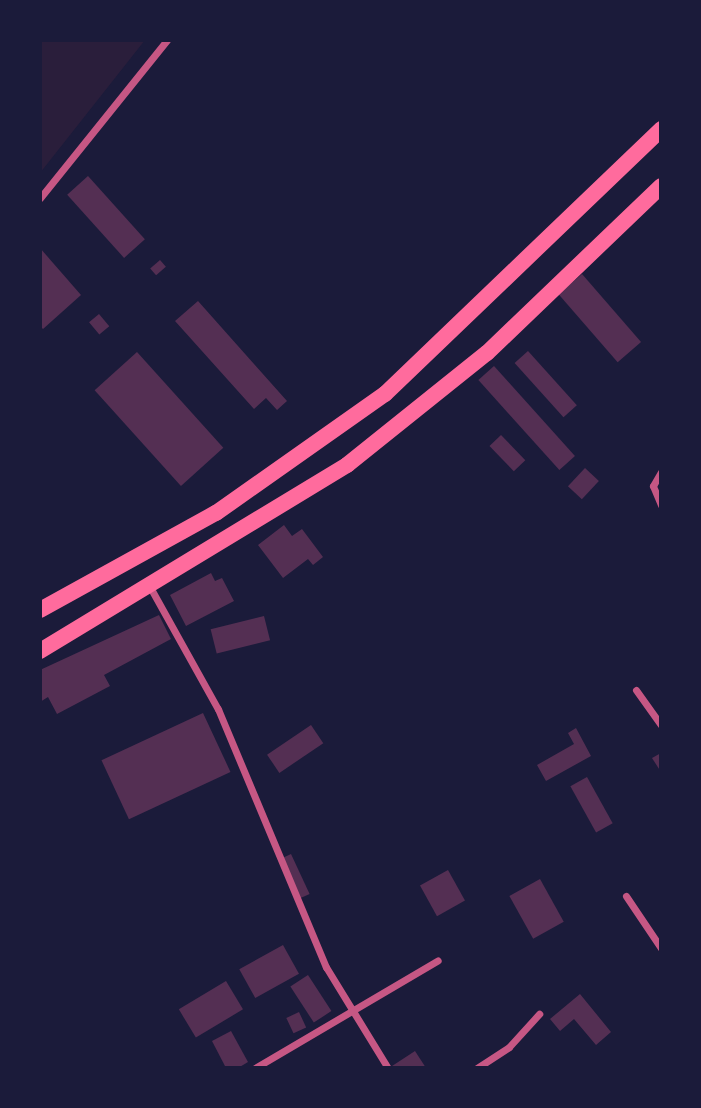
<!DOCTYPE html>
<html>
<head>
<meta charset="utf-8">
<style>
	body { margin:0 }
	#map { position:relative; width:701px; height:1108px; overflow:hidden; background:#1b1b3a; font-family:"Source Sans 3",sans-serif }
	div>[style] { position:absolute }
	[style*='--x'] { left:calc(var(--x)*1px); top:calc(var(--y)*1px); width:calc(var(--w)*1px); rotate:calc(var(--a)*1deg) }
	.green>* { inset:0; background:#2a1e3b }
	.building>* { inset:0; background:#542f53; transform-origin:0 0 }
	.minor>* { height:7px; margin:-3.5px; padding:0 3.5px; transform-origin:3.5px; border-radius:3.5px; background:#c65784 }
	.primary>* { height:16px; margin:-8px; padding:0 8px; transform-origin:8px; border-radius:8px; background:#ff6b9d }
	span { translate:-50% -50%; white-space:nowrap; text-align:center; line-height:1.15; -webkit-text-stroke:5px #1b1b3a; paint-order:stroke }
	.frame { position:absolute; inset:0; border:42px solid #1b1b3a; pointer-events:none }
</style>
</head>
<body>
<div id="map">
	<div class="green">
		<div style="clip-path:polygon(40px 40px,145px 40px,40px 173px)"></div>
	</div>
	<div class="building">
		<div style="left:88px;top:176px;width:85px;height:28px;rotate:48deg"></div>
		<div style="clip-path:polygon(40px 248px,81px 295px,43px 329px,40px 326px)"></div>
		<div style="left:160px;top:260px;width:9px;height:13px;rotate:49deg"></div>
		<div style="left:582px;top:274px;width:90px;height:31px;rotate:49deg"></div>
		<div style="clip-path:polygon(198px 301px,287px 401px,277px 410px,266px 398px,254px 409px,175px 321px)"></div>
		<div style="left:99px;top:314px;width:16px;height:13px;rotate:50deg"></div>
		<div style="left:528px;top:351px;width:73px;height:18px;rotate:48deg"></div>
		<div style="left:137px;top:352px;width:129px;height:57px;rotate:48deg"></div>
		<div style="left:494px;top:366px;width:121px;height:21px;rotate:48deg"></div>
		<div style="left:501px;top:435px;width:35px;height:16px;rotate:46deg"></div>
		<div style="left:585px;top:468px;width:19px;height:25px;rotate:43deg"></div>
		<div style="clip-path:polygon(284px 525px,292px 536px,302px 529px,323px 557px,313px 565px,308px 559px,283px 578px,258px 545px)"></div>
		<div style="clip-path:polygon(211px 573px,215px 581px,222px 578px,234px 601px,186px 626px,170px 595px)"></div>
		<div style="clip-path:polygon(159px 615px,171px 639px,104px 675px,110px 686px,57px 714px,48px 697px,40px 702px,40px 670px)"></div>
		<div style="left:264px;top:616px;width:25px;height:55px;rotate:76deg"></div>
		<div style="left:203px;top:713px;width:65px;height:112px;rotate:65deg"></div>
		<div style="left:311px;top:725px;width:22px;height:53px;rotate:56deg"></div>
		<div style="clip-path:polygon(576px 728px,591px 756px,546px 781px,537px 765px,574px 744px,568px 733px)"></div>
		<div style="clip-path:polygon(661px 753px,661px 772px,652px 758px)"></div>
		<div style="left:587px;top:777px;width:53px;height:19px;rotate:61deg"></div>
		<div style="left:291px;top:854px;width:44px;height:13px;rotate:65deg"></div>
		<div style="left:448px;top:870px;width:35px;height:32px;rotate:61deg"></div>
		<div style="left:540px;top:879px;width:49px;height:35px;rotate:61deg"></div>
		<div style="left:283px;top:945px;width:33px;height:50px;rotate:61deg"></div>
		<div style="left:308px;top:975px;width:43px;height:21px;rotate:57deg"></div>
		<div style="left:226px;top:981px;width:33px;height:55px;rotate:59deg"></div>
		<div style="clip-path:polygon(580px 994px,611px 1032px,596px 1045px,574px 1019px,560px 1031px,550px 1019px)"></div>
		<div style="left:299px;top:1012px;width:17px;height:14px;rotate:65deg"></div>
		<div style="clip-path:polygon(231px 1031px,248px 1062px,238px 1068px,226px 1068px,212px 1041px)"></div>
		<div style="clip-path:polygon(415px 1051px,426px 1068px,389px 1068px)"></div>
	</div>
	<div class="minor">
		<div style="--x:40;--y:198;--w:203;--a:-51.2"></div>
		<div style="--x:661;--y:472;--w:16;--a:120"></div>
		<div style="--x:653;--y:486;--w:21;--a:67"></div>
		<div style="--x:150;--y:587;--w:140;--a:60.9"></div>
		<div style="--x:218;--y:709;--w:280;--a:67.3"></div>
		<div style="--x:326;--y:967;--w:119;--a:58.5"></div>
		<div style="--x:636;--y:690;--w:43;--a:54.5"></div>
		<div style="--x:626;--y:896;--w:63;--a:56.1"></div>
		<div style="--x:255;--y:1068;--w:212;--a:-30.5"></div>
		<div style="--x:477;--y:1068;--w:38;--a:-33"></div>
		<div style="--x:509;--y:1047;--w:45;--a:-47.7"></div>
	</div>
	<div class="primary">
		<div style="--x:40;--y:610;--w:201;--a:-28.9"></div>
		<div style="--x:216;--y:513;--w:207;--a:-35.2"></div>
		<div style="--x:385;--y:394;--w:383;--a:-43.8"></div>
		<div style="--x:40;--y:651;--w:359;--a:-31.2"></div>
		<div style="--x:347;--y:465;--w:179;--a:-38.7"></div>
		<div style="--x:487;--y:353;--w:241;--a:-43.8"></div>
	</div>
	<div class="frame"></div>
</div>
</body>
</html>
